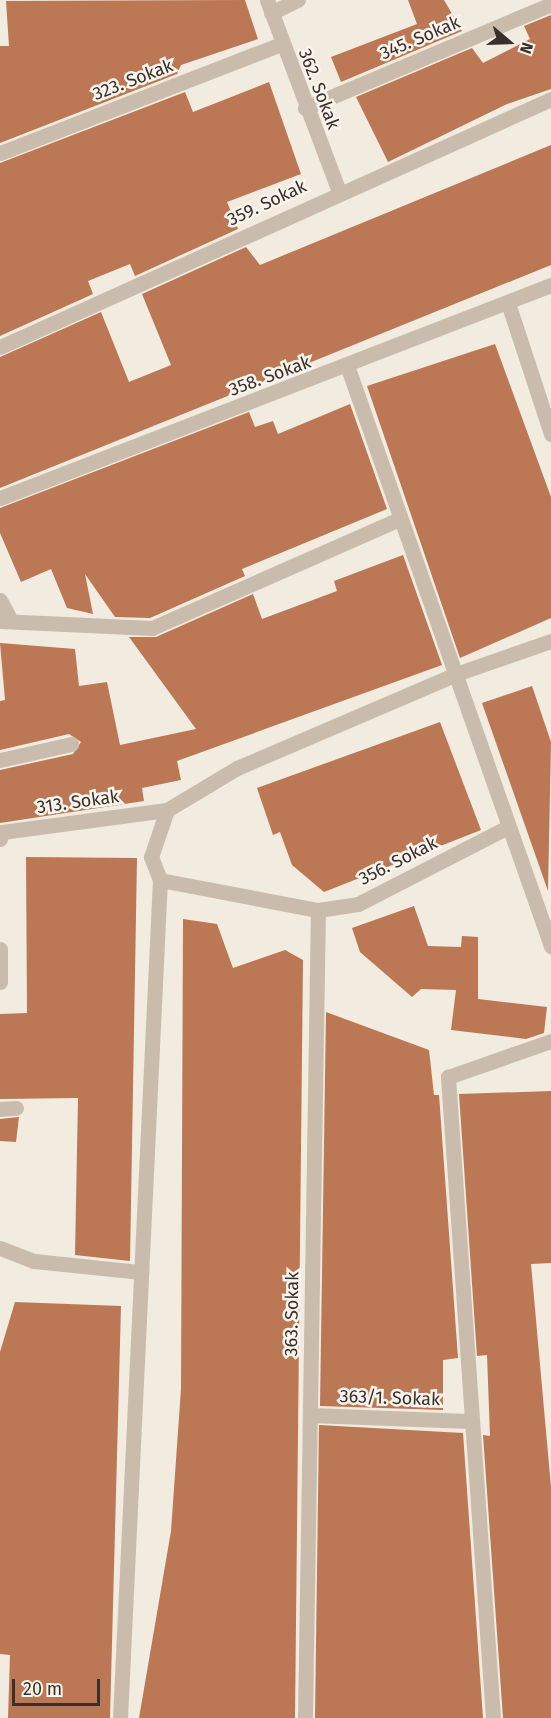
<!DOCTYPE html>
<html>
<head>
<meta charset="utf-8">
<style>
	body { margin:0 }
	#map { position:relative; width:551px; height:1718px; overflow:hidden; background:#f1ebe0; font-family:"Fira Sans",sans-serif }
	div>[style] { position:absolute }
	[style*='--x'] { left:calc(var(--x)*1px); top:calc(var(--y)*1px); width:calc(var(--w)*1px); rotate:calc(var(--a)*1deg) }
	.building>* { inset:0; background:#bc7754 }
	.street>* { height:15px; margin:-7.5px; padding:0 7.5px; transform-origin:7.5px; border-radius:7.5px; background:#c9bcad }
	span { translate:-50% -50%; white-space:nowrap; text-align:center; line-height:1.15; -webkit-text-stroke:5px #f9f5ed; paint-order:stroke }
	.street-label { font-size:18px; color:#38302b }
	.north { position:absolute; left:479px; top:12px; width:60px; height:60px; -webkit-text-stroke:4px #f9f5ed; paint-order:stroke; rotate:109deg; font-size:16px; font-weight:700; line-height:24px; text-align:center; color:#38302b }
	.north::after { content:''; display:block; margin:auto; width:21px; height:27px; background:#38302b; clip-path:polygon(50% 0,100% 100%,50% 72%,0 100%) }
	.scale { position:absolute; left:12px; top:1679px; width:88px; height:27px; box-sizing:border-box; border:3px solid #38302b; border-top:0; padding-left:8px; font-size:18px; line-height:21px; white-space:nowrap; color:#38302b; -webkit-text-stroke:4px #f9f5ed; paint-order:stroke }
</style>
</head>
<body>
<div id="map">
	<div class="building">
		<div style="clip-path:polygon(245px 0,258px 39px,181px 65px,177px 74px,0 143px,0 46px,9px 46px,6px 1px)"></div>
		<div style="clip-path:polygon(408px 0,444px 0,462px 31px,341px 82px,331px 57px,417px 24px)"></div>
		<div style="clip-path:polygon(551px 15px,551px 89px,507px 104px,388px 162px,356px 97px,472px 48px,483px 63px,530px 39px,524px 26px)"></div>
		<div style="clip-path:polygon(269px 82px,301px 174px,227px 202px,238px 229px,135px 276px,130px 264px,88px 281px,93px 294px,0 336px,0 163px,185px 92px,193px 112px)"></div>
		<div style="clip-path:polygon(551px 145px,551px 265px,0 488px,0 357px,101px 312px,129px 382px,171px 365px,142px 294px,246px 247px,260px 265px)"></div>
		<div style="clip-path:polygon(495px 344px,551px 497px,551px 618px,460px 658px,367px 386px)"></div>
		<div style="clip-path:polygon(350px 404px,387px 509px,242px 569px,245px 576px,150px 618px,115px 617px,85px 574px,93px 614px,67px 608px,51px 569px,21px 582px,0 533px,0 508px,249px 412px,255px 427px,273px 421px,278px 434px)"></div>
		<div style="clip-path:polygon(403px 555px,442px 665px,177px 761px,181px 780px,142px 788px,144px 801px,0 823px,0 770px,73px 754px,81px 742px,69px 734px,0 750px,0 701px,5px 700px,0 643px,75px 649px,79px 686px,107px 682px,120px 745px,196px 729px,129px 637px,156px 637px,253px 594px,262px 619px,337px 591px,334px 581px)"></div>
		<div style="clip-path:polygon(532px 686px,551px 742px,548px 891px,482px 703px)"></div>
		<div style="clip-path:polygon(440px 722px,481px 830px,324px 892px,292px 865px,280px 832px,273px 835px,257px 788px)"></div>
		<div style="clip-path:polygon(26px 857px,137px 858px,130px 1261px,75px 1255px,78px 1098px,0 1099px,0 1014px,27px 1013px)"></div>
		<div style="clip-path:polygon(414px 906px,428px 946px,461px 947px,462px 936px,478px 937px,478px 999px,547px 1007px,544px 1033px,526px 1039px,451px 1030px,456px 990px,421px 989px,412px 997px,360px 952px,352px 928px)"></div>
		<div style="clip-path:polygon(183px 919px,217px 924px,233px 968px,285px 950px,303px 960px,295px 1718px,139px 1718px,171px 1531px,181px 1389px)"></div>
		<div style="clip-path:polygon(326px 1012px,429px 1050px,434px 1095px,439px 1095px,458px 1358px,443px 1360px,443px 1410px,320px 1406px)"></div>
		<div style="clip-path:polygon(551px 1091px,551px 1263px,531px 1264px,551px 1487px,551px 1718px,503px 1718px,483px 1435px,490px 1436px,487px 1355px,477px 1356px,459px 1094px)"></div>
		<div style="clip-path:polygon(19px 1117px,16px 1142px,0 1141px,0 1119px)"></div>
		<div style="clip-path:polygon(15px 1302px,121px 1306px,110px 1718px,8px 1718px,10px 1655px,0 1654px,0 1352px)"></div>
		<div style="clip-path:polygon(319px 1425px,463px 1433px,483px 1718px,315px 1718px)"></div>
	</div>
	<div class="street">
		<div style="--x:267;--y:0;--w:205;--a:69.4"></div>
		<div style="--x:271;--y:13;--w:30;--a:-26"></div>
		<div style="--x:305;--y:108;--w:267;--a:-22.9"></div>
		<div style="--x:0;--y:153;--w:301;--a:-21.2"></div>
		<div style="--x:508;--y:303;--w:138;--a:71.8"></div>
		<div style="--x:0;--y:347;--w:604;--a:-24.23"></div>
		<div style="--x:348;--y:368;--w:613;--a:70.65"></div>
		<div style="--x:0;--y:498;--w:591;--a:-21.14"></div>
		<div style="--x:0;--y:600;--w:21;--a:62"></div>
		<div style="--x:0;--y:621;--w:152;--a:2.6"></div>
		<div style="--x:152;--y:628;--w:270;--a:-23.8"></div>
		<div style="--x:0;--y:760;--w:73;--a:-12.7"></div>
		<div style="--x:0;--y:839;--w:7;--a:-74"></div>
		<div style="--x:2;--y:832;--w:166;--a:-7.6"></div>
		<div style="--x:160;--y:880;--w:161;--a:10.8"></div>
		<div style="--x:318;--y:910;--w:40;--a:-8.5"></div>
		<div style="--x:358;--y:904;--w:166;--a:-27.2"></div>
		<div style="--x:0;--y:949;--w:33;--a:90"></div>
		<div style="--x:0;--y:1109;--w:16;--a:-4"></div>
		<div style="--x:0;--y:1248;--w:36;--a:21"></div>
		<div style="--x:34;--y:1261;--w:108;--a:5.9"></div>
		<div style="--x:310;--y:1415;--w:159;--a:2.2"></div>
		<div style="--x:120;--y:1718;--w:839;--a:-87.27"></div>
		<div style="--x:160;--y:880;--w:25;--a:-111"></div>
		<div style="--x:151;--y:857;--w:50;--a:-71.2"></div>
		<div style="--x:167;--y:810;--w:82;--a:-31"></div>
		<div style="--x:237;--y:768;--w:238;--a:-23.2"></div>
		<div style="--x:456;--y:674;--w:101;--a:-19.2"></div>
		<div style="--x:305;--y:1718;--w:808;--a:-89.08"></div>
		<div style="--x:493;--y:1718;--w:643;--a:-94.02"></div>
		<div style="--x:448;--y:1077;--w:109;--a:-19.3"></div>
	</div>
	<div class="street-label">
		<span style="left:420px;top:38px;rotate:-23deg">345. Sokak</span>
		<span style="left:133px;top:80px;rotate:-21deg">323. Sokak</span>
		<span style="left:319px;top:89px;rotate:69deg">362. Sokak</span>
		<span style="left:267px;top:203px;rotate:-25deg">359. Sokak</span>
		<span style="left:270px;top:376px;rotate:-20deg">358. Sokak</span>
		<span style="left:78px;top:802px;rotate:-8deg">313. Sokak</span>
		<span style="left:398px;top:861px;rotate:-27deg">356. Sokak</span>
		<span style="left:292px;top:1314px;rotate:-89deg">363. Sokak</span>
		<span style="left:390px;top:1398px;rotate:2deg">363/1. Sokak</span>
	</div>
	<div class="north">N</div>
	<div class="scale">20 m</div>
</div>
</body>
</html>
